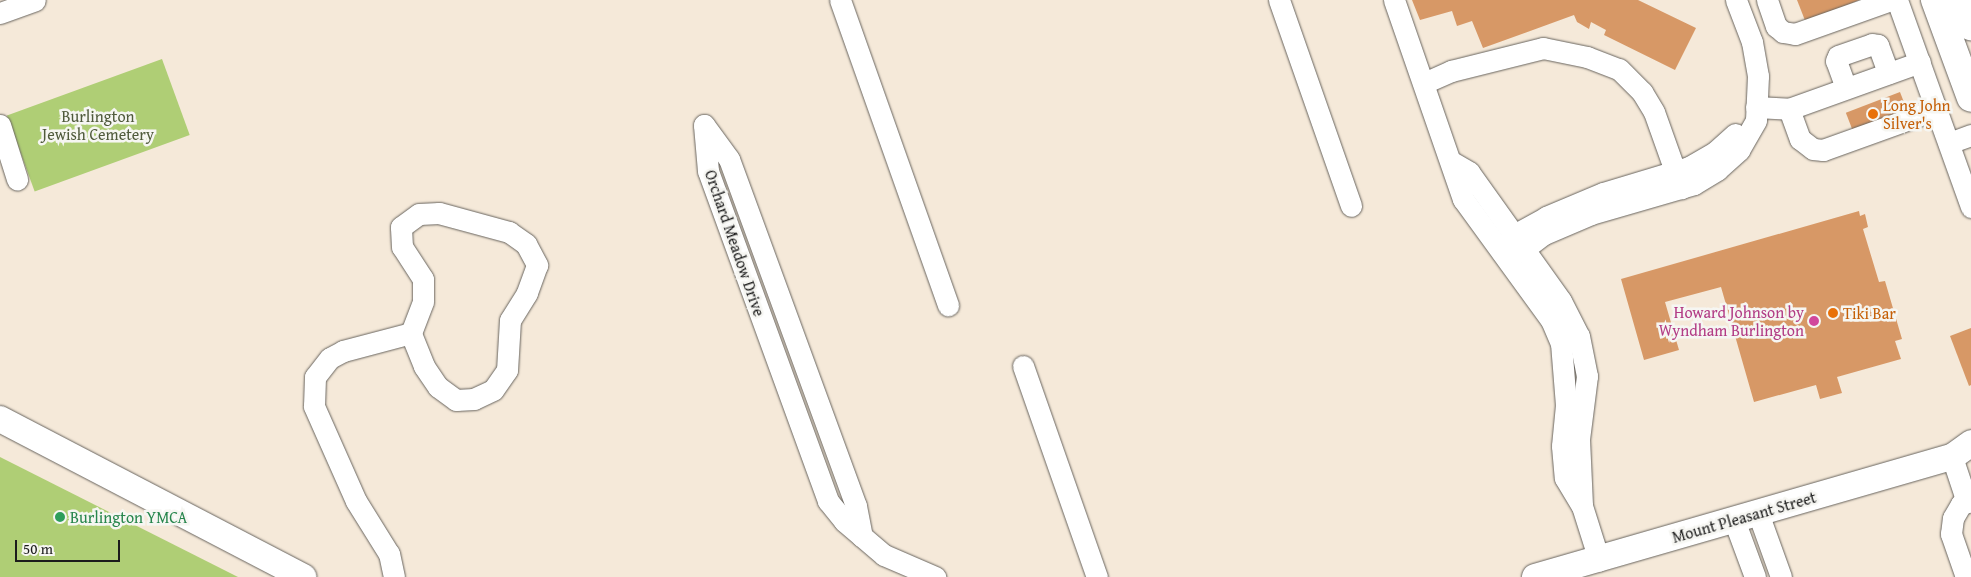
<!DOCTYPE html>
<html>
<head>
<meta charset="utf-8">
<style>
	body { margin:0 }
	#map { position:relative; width:1971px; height:577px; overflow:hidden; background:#f5e9d9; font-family:"Gentium Book Plus",serif }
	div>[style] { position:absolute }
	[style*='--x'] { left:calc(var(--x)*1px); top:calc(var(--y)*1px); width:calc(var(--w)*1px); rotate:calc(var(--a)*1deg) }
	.green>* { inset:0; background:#afce75; transform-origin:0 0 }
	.building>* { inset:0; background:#d79866; transform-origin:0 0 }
	.roads { filter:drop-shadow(0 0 1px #68645e) drop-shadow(0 0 1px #68645e) }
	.minor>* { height:21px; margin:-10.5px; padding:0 10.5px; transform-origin:10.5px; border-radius:10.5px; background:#fff }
	.major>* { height:26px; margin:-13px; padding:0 13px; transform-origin:13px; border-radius:13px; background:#fff }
	.highway>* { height:28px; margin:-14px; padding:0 14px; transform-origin:14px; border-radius:14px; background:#fff }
	.dots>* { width:14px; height:14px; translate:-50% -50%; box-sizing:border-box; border:2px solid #f6f6f2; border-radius:50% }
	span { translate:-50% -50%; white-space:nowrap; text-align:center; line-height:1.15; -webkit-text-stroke:5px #f6f6f2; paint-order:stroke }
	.food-label { font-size:16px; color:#c56008 }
	.left { translate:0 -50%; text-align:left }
	.park-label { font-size:16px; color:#4f5a3b }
	.street-label { font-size:16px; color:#1c1c1c }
	.hotel-label { font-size:16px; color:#b23c85 }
	.right { translate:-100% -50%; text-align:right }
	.leisure-label { font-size:16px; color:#27864d }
	.scale { position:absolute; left:15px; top:540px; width:105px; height:22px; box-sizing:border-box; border:2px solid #1c1c1c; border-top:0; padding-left:6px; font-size:15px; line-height:18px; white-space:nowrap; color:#1c1c1c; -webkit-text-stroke:4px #f6f6f2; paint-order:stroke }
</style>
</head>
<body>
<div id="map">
	<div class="green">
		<div style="left:162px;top:59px;width:81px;height:165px;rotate:70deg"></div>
		<div style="clip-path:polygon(0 457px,238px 577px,0 577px)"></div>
	</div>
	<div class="building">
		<div style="clip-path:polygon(1412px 0,1638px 0,1696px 28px,1675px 70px,1604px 35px,1606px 30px,1591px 22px,1589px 29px,1577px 22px,1574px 15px,1483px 48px,1472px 21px,1457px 26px,1452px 11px,1420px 20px)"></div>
		<div style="clip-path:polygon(1797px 0,1859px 0,1806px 23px)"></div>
		<div style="left:1900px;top:92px;width:26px;height:58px;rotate:69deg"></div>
		<div style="clip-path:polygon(1859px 211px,1860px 216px,1865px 214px,1868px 227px,1863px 229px,1879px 282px,1885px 281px,1902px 339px,1895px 341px,1901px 359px,1837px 377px,1842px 393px,1820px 399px,1816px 385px,1754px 402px,1721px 287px,1665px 302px,1679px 350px,1644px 360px,1621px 279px)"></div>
		<div style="clip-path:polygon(1971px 328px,1971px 385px,1969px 386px,1950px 336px)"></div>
	</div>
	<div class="roads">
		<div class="minor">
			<div style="--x:840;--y:0;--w:324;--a:70.5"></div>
			<div style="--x:1279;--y:0;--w:218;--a:70.7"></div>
			<div style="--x:1394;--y:0;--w:211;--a:70.9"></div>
			<div style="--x:1463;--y:199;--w:150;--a:54"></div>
			<div style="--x:1551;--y:320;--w:25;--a:67"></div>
			<div style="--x:1561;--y:343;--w:62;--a:85.4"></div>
			<div style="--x:1566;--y:405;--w:41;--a:95.6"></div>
			<div style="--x:1562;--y:446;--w:32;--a:85"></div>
			<div style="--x:1565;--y:478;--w:33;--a:59"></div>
			<div style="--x:1582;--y:506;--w:57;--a:72.5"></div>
			<div style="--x:1767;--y:0;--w:28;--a:71"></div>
			<div style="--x:1776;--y:26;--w:9;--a:41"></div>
			<div style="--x:1783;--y:32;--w:12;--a:9"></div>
			<div style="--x:1795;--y:34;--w:102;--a:-19.5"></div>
			<div style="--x:1897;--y:0;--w:220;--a:70.3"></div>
			<div style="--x:0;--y:13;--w:37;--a:-20"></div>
			<div style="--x:1424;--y:83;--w:30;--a:-24"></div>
			<div style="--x:1451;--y:71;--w:95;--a:-14"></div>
			<div style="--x:1543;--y:48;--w:45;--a:11.6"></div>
			<div style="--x:1587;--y:57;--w:34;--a:21"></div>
			<div style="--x:1619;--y:69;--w:33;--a:45"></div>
			<div style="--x:1642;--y:92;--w:23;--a:59"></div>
			<div style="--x:1654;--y:112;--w:81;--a:70.4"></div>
			<div style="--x:1846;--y:88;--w:29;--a:-110"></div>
			<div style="--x:1836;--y:61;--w:5;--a:-68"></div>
			<div style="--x:1838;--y:56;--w:36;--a:-19"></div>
			<div style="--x:1872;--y:44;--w:6;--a:9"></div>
			<div style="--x:1878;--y:45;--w:30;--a:70"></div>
			<div style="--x:1756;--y:107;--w:33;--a:3"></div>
			<div style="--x:1789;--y:109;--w:139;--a:-19.7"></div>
			<div style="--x:1789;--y:109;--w:32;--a:70"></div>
			<div style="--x:1800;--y:139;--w:16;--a:38"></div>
			<div style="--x:1813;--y:149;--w:10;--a:6"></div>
			<div style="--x:1823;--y:150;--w:121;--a:-19.8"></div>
			<div style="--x:0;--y:125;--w:57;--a:72.5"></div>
			<div style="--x:704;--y:125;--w:46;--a:85"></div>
			<div style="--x:708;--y:171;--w:351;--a:70"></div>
			<div style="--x:828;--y:501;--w:26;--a:51"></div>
			<div style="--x:844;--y:521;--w:52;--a:40.4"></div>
			<div style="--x:884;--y:555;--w:56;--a:23.3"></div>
			<div style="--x:704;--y:125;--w:42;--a:53.7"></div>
			<div style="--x:729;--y:159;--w:370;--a:69.9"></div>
			<div style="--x:856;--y:506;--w:31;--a:79"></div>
			<div style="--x:1949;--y:143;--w:23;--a:-20"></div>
			<div style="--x:1452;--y:162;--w:20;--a:30"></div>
			<div style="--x:1469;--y:172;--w:158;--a:54.5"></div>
			<div style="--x:1561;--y:301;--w:39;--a:63"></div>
			<div style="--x:1579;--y:336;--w:41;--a:78.7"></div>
			<div style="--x:1587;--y:376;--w:64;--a:97.2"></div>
			<div style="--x:1579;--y:439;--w:66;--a:87.4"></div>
			<div style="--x:439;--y:213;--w:73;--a:15.2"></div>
			<div style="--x:509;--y:232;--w:21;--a:35"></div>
			<div style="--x:526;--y:244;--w:24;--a:62"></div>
			<div style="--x:537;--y:265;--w:30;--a:110"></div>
			<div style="--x:527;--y:293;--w:32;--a:122"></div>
			<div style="--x:510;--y:320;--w:50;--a:93.4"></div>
			<div style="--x:507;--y:370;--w:24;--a:125"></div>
			<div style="--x:493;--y:390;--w:21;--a:155"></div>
			<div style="--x:474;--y:399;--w:18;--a:177"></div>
			<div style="--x:456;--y:400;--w:22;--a:-144"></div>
			<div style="--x:438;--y:387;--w:25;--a:-124"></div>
			<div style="--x:424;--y:366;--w:35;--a:-112"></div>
			<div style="--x:411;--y:333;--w:34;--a:-69"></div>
			<div style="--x:423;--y:301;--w:22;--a:-90"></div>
			<div style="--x:423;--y:279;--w:38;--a:-123"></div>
			<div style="--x:402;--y:247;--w:20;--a:-93"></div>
			<div style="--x:401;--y:227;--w:22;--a:-36"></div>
			<div style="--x:419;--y:214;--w:20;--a:-3"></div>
			<div style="--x:1506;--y:246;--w:14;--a:-54"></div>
			<div style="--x:1514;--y:235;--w:37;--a:-29"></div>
			<div style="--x:1546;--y:217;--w:62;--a:-22.8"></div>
			<div style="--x:1603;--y:193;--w:90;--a:-16.8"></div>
			<div style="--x:1689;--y:167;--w:30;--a:-30"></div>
			<div style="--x:1715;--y:152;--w:27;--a:-42"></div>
			<div style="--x:1502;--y:252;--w:22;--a:-8"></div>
			<div style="--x:1524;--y:249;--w:25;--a:-37"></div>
			<div style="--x:1544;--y:234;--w:51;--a:-23.1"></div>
			<div style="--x:1591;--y:214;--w:107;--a:-16.2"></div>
			<div style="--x:1694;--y:184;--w:27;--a:-31"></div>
			<div style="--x:1717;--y:170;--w:30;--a:-42"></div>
			<div style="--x:1739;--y:150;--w:34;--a:-60"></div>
			<div style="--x:1756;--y:120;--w:44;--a:-87.4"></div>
			<div style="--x:1758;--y:76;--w:35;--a:-100"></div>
			<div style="--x:1752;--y:42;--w:45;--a:-110.9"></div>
			<div style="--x:1023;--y:366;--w:224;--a:70.7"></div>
			<div style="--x:1952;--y:457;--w:47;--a:71.6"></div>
			<div style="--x:1967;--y:502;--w:4;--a:-27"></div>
			<div style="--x:1758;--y:513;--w:68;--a:70.2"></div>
			<div style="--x:1734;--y:520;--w:61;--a:69.8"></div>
			<div style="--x:394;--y:577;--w:24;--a:-102"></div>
			<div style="--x:389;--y:554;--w:62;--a:-121.9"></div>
			<div style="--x:356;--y:501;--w:104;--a:-113.9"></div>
			<div style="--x:314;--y:406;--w:29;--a:-88"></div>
			<div style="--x:315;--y:377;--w:24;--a:-52"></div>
			<div style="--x:330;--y:358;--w:15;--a:-28"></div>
			<div style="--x:343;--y:351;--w:70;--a:-14.8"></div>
			<div style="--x:1966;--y:577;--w:46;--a:-109.2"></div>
			<div style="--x:1951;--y:534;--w:16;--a:-83"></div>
			<div style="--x:1953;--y:518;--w:16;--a:-60"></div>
			<div style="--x:1961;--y:504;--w:6;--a:-18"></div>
		</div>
		<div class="major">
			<div style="--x:0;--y:419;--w:342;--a:27.5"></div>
			<div style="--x:1535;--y:577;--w:434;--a:-16.1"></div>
			<div style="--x:1952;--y:457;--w:24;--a:-36"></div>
		</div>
		<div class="highway">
			<div style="--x:1935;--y:0;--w:104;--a:69.8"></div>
			<div style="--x:1962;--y:0;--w:28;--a:71"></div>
		</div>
	</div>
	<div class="dots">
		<div style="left:1873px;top:114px;background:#e8710a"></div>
		<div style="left:1833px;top:313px;background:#e8710a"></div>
		<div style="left:1814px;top:321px;background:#d1479c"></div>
		<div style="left:60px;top:517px;background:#2e9e5b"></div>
	</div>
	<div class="food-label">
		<span class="left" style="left:1883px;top:114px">Long John<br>Silver's</span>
		<span class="left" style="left:1843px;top:313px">Tiki Bar</span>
	</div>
	<div class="park-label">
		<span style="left:98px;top:125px">Burlington<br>Jewish Cemetery</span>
	</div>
	<div class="street-label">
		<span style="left:735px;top:243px;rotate:71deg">Orchard Meadow Drive</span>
		<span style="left:1744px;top:517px;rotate:-16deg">Mount Pleasant Street</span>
	</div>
	<div class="hotel-label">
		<span class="right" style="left:1804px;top:321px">Howard Johnson by<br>Wyndham Burlington</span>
	</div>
	<div class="leisure-label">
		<span class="left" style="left:70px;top:517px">Burlington YMCA</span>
	</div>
	<div class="scale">50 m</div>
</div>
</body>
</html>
